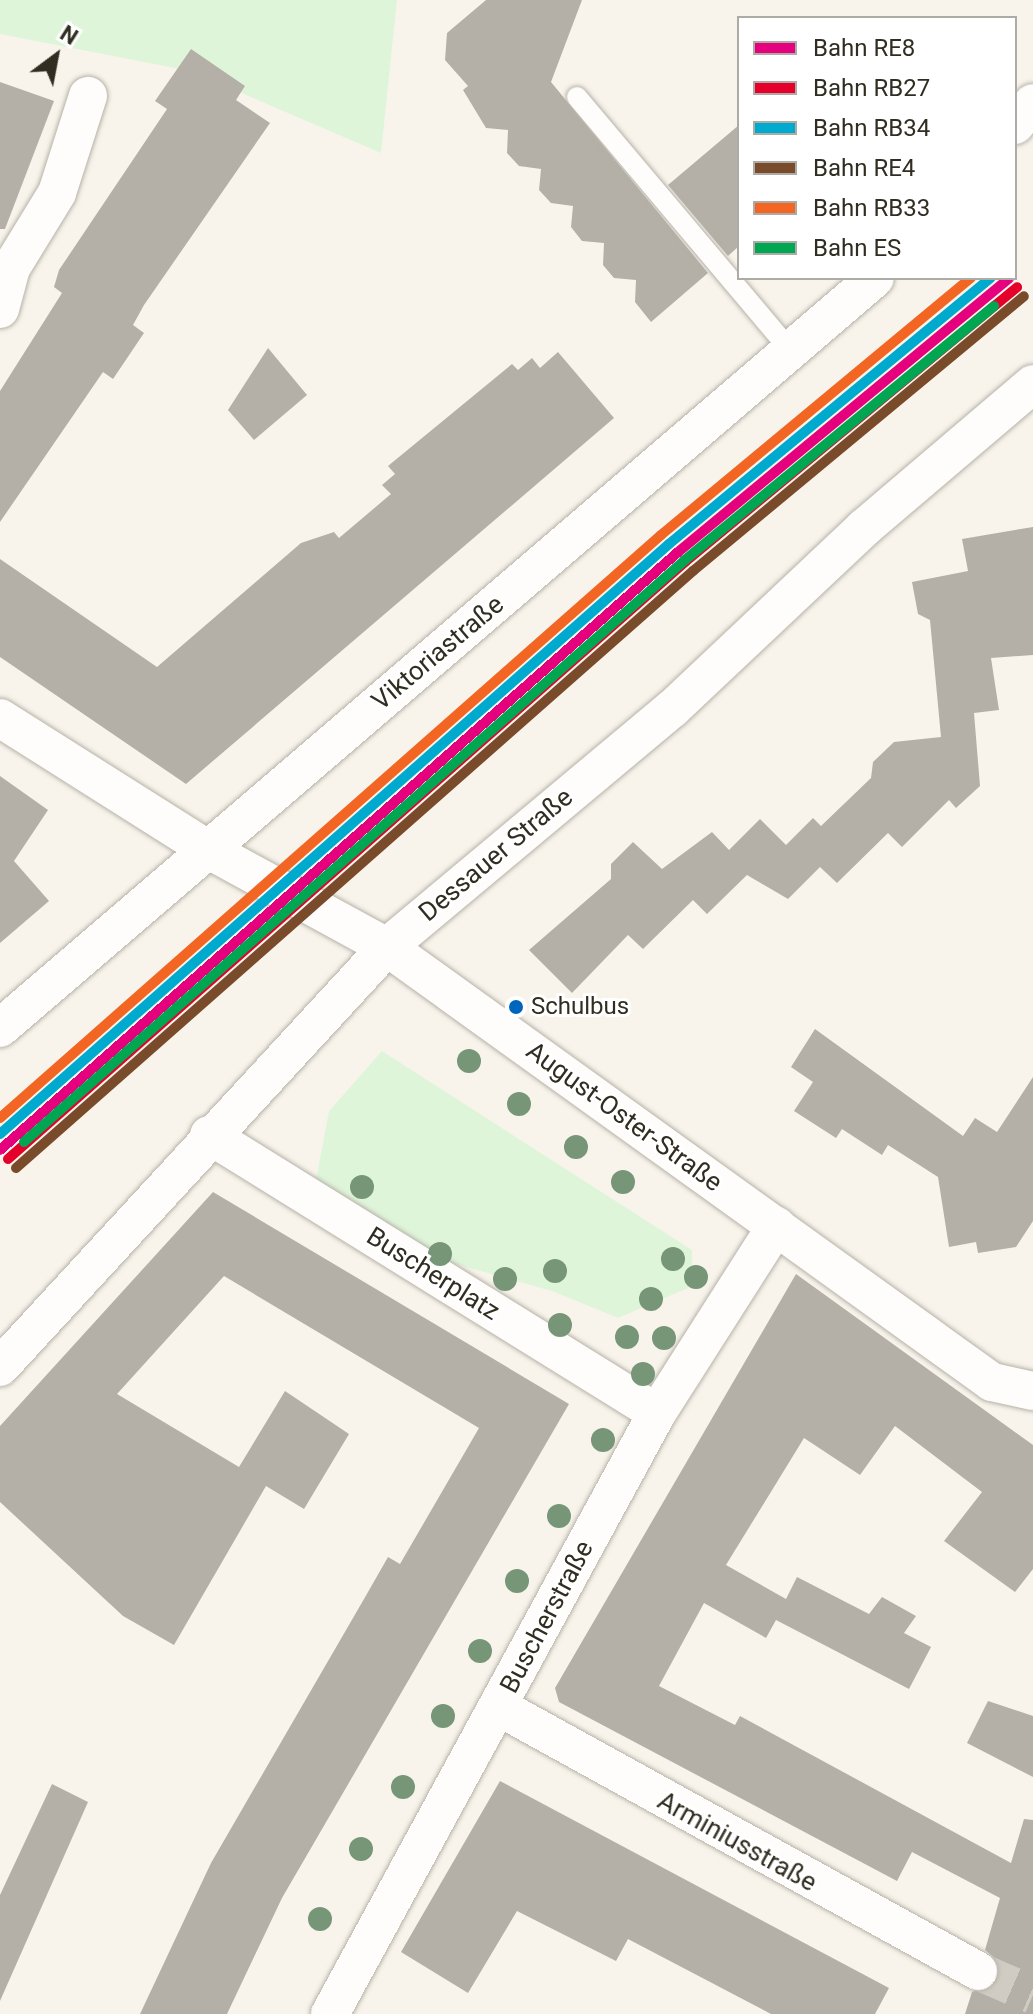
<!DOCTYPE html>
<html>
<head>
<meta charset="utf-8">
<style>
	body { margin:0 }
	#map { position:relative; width:1033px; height:2014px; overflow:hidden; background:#f8f4eb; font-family:Roboto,sans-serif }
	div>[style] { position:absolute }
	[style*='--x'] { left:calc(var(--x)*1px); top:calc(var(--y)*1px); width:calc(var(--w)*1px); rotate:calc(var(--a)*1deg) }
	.green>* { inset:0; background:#dff5da }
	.building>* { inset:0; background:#b4b0a7 }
	.minor-tunnel>* { height:38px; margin-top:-19px; transform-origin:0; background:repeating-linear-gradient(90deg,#d0ccc3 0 38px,transparent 0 57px) }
	.roads { filter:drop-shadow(0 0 2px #b6b2a8) drop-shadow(0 0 2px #b6b2a8) }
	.service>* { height:20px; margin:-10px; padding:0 10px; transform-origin:10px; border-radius:10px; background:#fefdfc }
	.minor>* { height:38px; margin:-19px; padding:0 19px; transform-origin:19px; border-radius:19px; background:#fefdfc }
	.rail-1>* { height:10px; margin:-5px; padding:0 5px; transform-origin:5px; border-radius:5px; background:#e5007d }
	.rail-2>* { height:10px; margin:-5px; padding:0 5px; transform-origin:5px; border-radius:5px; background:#e4002b }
	.rail-3>* { height:10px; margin:-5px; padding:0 5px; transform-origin:5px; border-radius:5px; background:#00a9ce }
	.rail-4>* { height:10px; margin:-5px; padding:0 5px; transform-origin:5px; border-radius:5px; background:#7a4b2a }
	.rail-5>* { height:10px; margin:-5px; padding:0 5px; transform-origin:5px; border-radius:5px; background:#f26522 }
	.rail-6>* { height:10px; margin:-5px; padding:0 5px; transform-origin:5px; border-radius:5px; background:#00a651 }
	.trees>* { width:24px; height:24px; margin:-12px; border-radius:50%; background:#769677 }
	.dots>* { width:22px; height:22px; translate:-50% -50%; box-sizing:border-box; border:4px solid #fff; border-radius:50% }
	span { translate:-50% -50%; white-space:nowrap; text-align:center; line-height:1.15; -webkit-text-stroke:6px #fff; paint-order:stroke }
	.bus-label { font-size:24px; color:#312d21 }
	.left { translate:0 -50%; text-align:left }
	.street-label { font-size:26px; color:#312d21 }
	.legend { position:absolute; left:737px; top:16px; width:280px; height:264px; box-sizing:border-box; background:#fff; border:2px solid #adaba6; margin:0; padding:10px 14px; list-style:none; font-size:24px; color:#312d21 }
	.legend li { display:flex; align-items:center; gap:16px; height:40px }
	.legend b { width:40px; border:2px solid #adaba6 }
	.north { position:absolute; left:16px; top:16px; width:80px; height:80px; -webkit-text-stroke:6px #fff; paint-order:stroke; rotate:32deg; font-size:22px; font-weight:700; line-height:32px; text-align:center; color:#312d21 }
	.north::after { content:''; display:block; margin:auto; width:28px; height:36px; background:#312d21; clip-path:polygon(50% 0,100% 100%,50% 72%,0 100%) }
</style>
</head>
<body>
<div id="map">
	<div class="green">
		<div style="clip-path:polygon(0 0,397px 0,381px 153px,190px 71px,0 34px)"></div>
		<div style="clip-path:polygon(382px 1051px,692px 1250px,693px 1286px,618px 1318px,552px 1291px,416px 1253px,314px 1191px,329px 1111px)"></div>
	</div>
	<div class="building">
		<div style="clip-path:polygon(486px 0,582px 0,551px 82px,708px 273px,651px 322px,635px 302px,636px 280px,614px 278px,603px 265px,604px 243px,582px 241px,571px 227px,573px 206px,551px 203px,539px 190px,541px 169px,519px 166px,507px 153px,508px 130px,486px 128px,463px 90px,468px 86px,445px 60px,447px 33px)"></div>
		<div style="clip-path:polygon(191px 49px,245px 86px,236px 100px,270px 123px,144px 305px,133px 325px,144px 333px,113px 379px,103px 372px,0 522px,0 391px,62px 293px,54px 287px,59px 270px,167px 109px,155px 101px)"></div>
		<div style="clip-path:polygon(0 82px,54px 101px,5px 229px,0 229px)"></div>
		<div style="clip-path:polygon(739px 125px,739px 246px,728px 256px,668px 185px)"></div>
		<div style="clip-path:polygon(268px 348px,307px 395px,254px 440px,228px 410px)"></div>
		<div style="clip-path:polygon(558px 352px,614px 418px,186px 784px,0 657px,0 559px,157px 667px,301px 543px,334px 532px,339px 538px,391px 494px,382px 485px,395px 474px,388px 466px,512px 364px,518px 370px,532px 358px,540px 368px)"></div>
		<div style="clip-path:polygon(1033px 527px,1033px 655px,991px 658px,999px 710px,974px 713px,980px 786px,956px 808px,949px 800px,902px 847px,888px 833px,837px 883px,820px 867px,788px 899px,747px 875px,707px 914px,693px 900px,643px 949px,628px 935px,572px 993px,529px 950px,611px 879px,611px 864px,633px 842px,662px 869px,712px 832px,729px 850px,760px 819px,786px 845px,813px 818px,821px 826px,871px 778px,873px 762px,894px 742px,941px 737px,930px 620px,918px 614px,912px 582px,968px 571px,962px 539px)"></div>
		<div style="clip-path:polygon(0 776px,48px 810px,14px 861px,49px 901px,0 943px)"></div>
		<div style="clip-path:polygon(815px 1029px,963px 1136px,975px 1118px,997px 1132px,1033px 1077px,1033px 1221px,1016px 1247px,978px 1253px,976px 1242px,949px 1247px,938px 1177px,888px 1145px,882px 1155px,842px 1129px,836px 1138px,794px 1111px,813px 1082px,791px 1067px)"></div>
		<div style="clip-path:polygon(213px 1192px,569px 1404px,282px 1898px,227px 2014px,140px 2014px,211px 1863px,364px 1599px,388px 1557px,400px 1564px,479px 1428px,224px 1276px,117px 1394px,239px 1467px,285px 1391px,349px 1434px,304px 1509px,266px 1486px,174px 1645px,123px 1616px,0 1502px,0 1426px)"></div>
		<div style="clip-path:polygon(796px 1274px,1033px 1445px,1033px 1569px,1015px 1592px,944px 1541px,982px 1492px,895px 1426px,860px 1475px,804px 1438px,726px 1565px,786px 1599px,797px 1577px,869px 1614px,882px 1597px,916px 1616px,904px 1633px,931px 1647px,909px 1689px,776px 1620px,766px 1638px,704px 1603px,659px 1686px,735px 1725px,740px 1716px,1011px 1863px,1024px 1819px,1033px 1820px,1033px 2014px,965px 2014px,972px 1992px,998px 1981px,997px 1960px,985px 1950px,1000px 1898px,912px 1852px,897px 1881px,559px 1702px,555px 1688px)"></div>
		<div style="clip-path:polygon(988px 1701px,1033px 1716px,1033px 1777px,967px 1743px)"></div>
		<div style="clip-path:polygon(500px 1781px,889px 1988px,875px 2014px,771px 2014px,628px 1939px,616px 1961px,517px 1911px,468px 1993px,401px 1952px)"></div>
		<div style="clip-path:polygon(52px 1784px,88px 1802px,0 2001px,0 1895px)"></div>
	</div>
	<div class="minor-tunnel">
		<div style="--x:978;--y:1971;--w:60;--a:23.6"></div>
	</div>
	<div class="roads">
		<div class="service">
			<div style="--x:577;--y:97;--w:334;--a:49.9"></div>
		</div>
		<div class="minor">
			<div style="--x:1015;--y:125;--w:28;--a:-51"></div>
			<div style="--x:0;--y:309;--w:42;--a:-75"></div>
			<div style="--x:11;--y:268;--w:88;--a:-58.5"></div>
			<div style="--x:57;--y:193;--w:102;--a:-72.3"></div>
			<div style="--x:0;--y:718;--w:245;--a:32.3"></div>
			<div style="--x:207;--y:849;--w:205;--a:28.6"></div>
			<div style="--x:387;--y:947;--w:745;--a:35.72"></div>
			<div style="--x:992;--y:1382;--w:42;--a:12.4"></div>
			<div style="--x:0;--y:1028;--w:1152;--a:-40.6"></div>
			<div style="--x:209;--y:1135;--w:527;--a:31.82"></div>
			<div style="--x:0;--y:1367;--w:571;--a:-47.34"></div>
			<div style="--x:387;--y:947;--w:371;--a:-39.9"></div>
			<div style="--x:672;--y:709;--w:264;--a:-43.3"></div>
			<div style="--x:864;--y:528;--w:222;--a:-40.4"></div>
			<div style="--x:499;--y:1707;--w:547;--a:28.86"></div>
			<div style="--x:330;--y:2014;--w:684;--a:-61.45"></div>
			<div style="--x:657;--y:1413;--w:222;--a:-57.5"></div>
		</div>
	</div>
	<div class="rail-1">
		<div style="--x:0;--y:1150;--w:903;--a:-41.41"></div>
		<div style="--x:677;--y:553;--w:431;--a:-39.6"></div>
	</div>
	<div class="rail-2">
		<div style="--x:8;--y:1159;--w:903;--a:-41.41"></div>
		<div style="--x:685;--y:562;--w:431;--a:-39.6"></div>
	</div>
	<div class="rail-3">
		<div style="--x:0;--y:1134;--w:892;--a:-41.41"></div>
		<div style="--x:669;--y:544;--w:417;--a:-39.6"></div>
	</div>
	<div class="rail-4">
		<div style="--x:16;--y:1168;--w:903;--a:-41.41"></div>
		<div style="--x:693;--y:571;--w:430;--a:-39.7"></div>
	</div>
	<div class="rail-5">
		<div style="--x:0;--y:1118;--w:881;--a:-41.41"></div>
		<div style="--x:661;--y:535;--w:403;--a:-39.7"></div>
	</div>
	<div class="rail-6">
		<div style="--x:24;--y:1142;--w:881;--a:-41.36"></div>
		<div style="--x:685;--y:560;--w:400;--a:-39.4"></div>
	</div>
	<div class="trees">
		<div style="left:469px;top:1061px"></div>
		<div style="left:519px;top:1104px"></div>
		<div style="left:576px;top:1147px"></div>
		<div style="left:623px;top:1182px"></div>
		<div style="left:362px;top:1187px"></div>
		<div style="left:440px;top:1254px"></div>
		<div style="left:673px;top:1259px"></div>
		<div style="left:555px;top:1271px"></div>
		<div style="left:696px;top:1277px"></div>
		<div style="left:505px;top:1279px"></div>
		<div style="left:651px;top:1299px"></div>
		<div style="left:560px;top:1325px"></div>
		<div style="left:627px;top:1337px"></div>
		<div style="left:664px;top:1338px"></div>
		<div style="left:643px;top:1374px"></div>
		<div style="left:603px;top:1440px"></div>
		<div style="left:559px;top:1516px"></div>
		<div style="left:517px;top:1581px"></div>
		<div style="left:480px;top:1651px"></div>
		<div style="left:443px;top:1716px"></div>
		<div style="left:403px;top:1787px"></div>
		<div style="left:361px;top:1849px"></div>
		<div style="left:320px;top:1919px"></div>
	</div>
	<div class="dots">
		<div style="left:516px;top:1007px;background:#0065bd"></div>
	</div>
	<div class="bus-label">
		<span class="left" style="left:531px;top:1007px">Schulbus</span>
	</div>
	<div class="street-label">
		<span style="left:438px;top:653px;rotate:-40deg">Viktoriastraße</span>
		<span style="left:496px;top:855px;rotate:-40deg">Dessauer Straße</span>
		<span style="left:624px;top:1117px;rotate:36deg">August-Oster-Straße</span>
		<span style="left:433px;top:1274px;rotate:32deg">Buscherplatz</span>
		<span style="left:547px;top:1617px;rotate:-62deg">Buscherstraße</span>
		<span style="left:737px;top:1842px;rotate:29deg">Arminiusstraße</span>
	</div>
	<ul class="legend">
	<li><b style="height:10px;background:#e5007d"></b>Bahn RE8</li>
	<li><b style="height:10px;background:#e4002b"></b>Bahn RB27</li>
	<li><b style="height:10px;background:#00a9ce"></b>Bahn RB34</li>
	<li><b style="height:10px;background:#7a4b2a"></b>Bahn RE4</li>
	<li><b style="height:10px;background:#f26522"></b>Bahn RB33</li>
	<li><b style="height:10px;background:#00a651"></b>Bahn ES</li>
	</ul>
	<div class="north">N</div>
</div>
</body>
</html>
